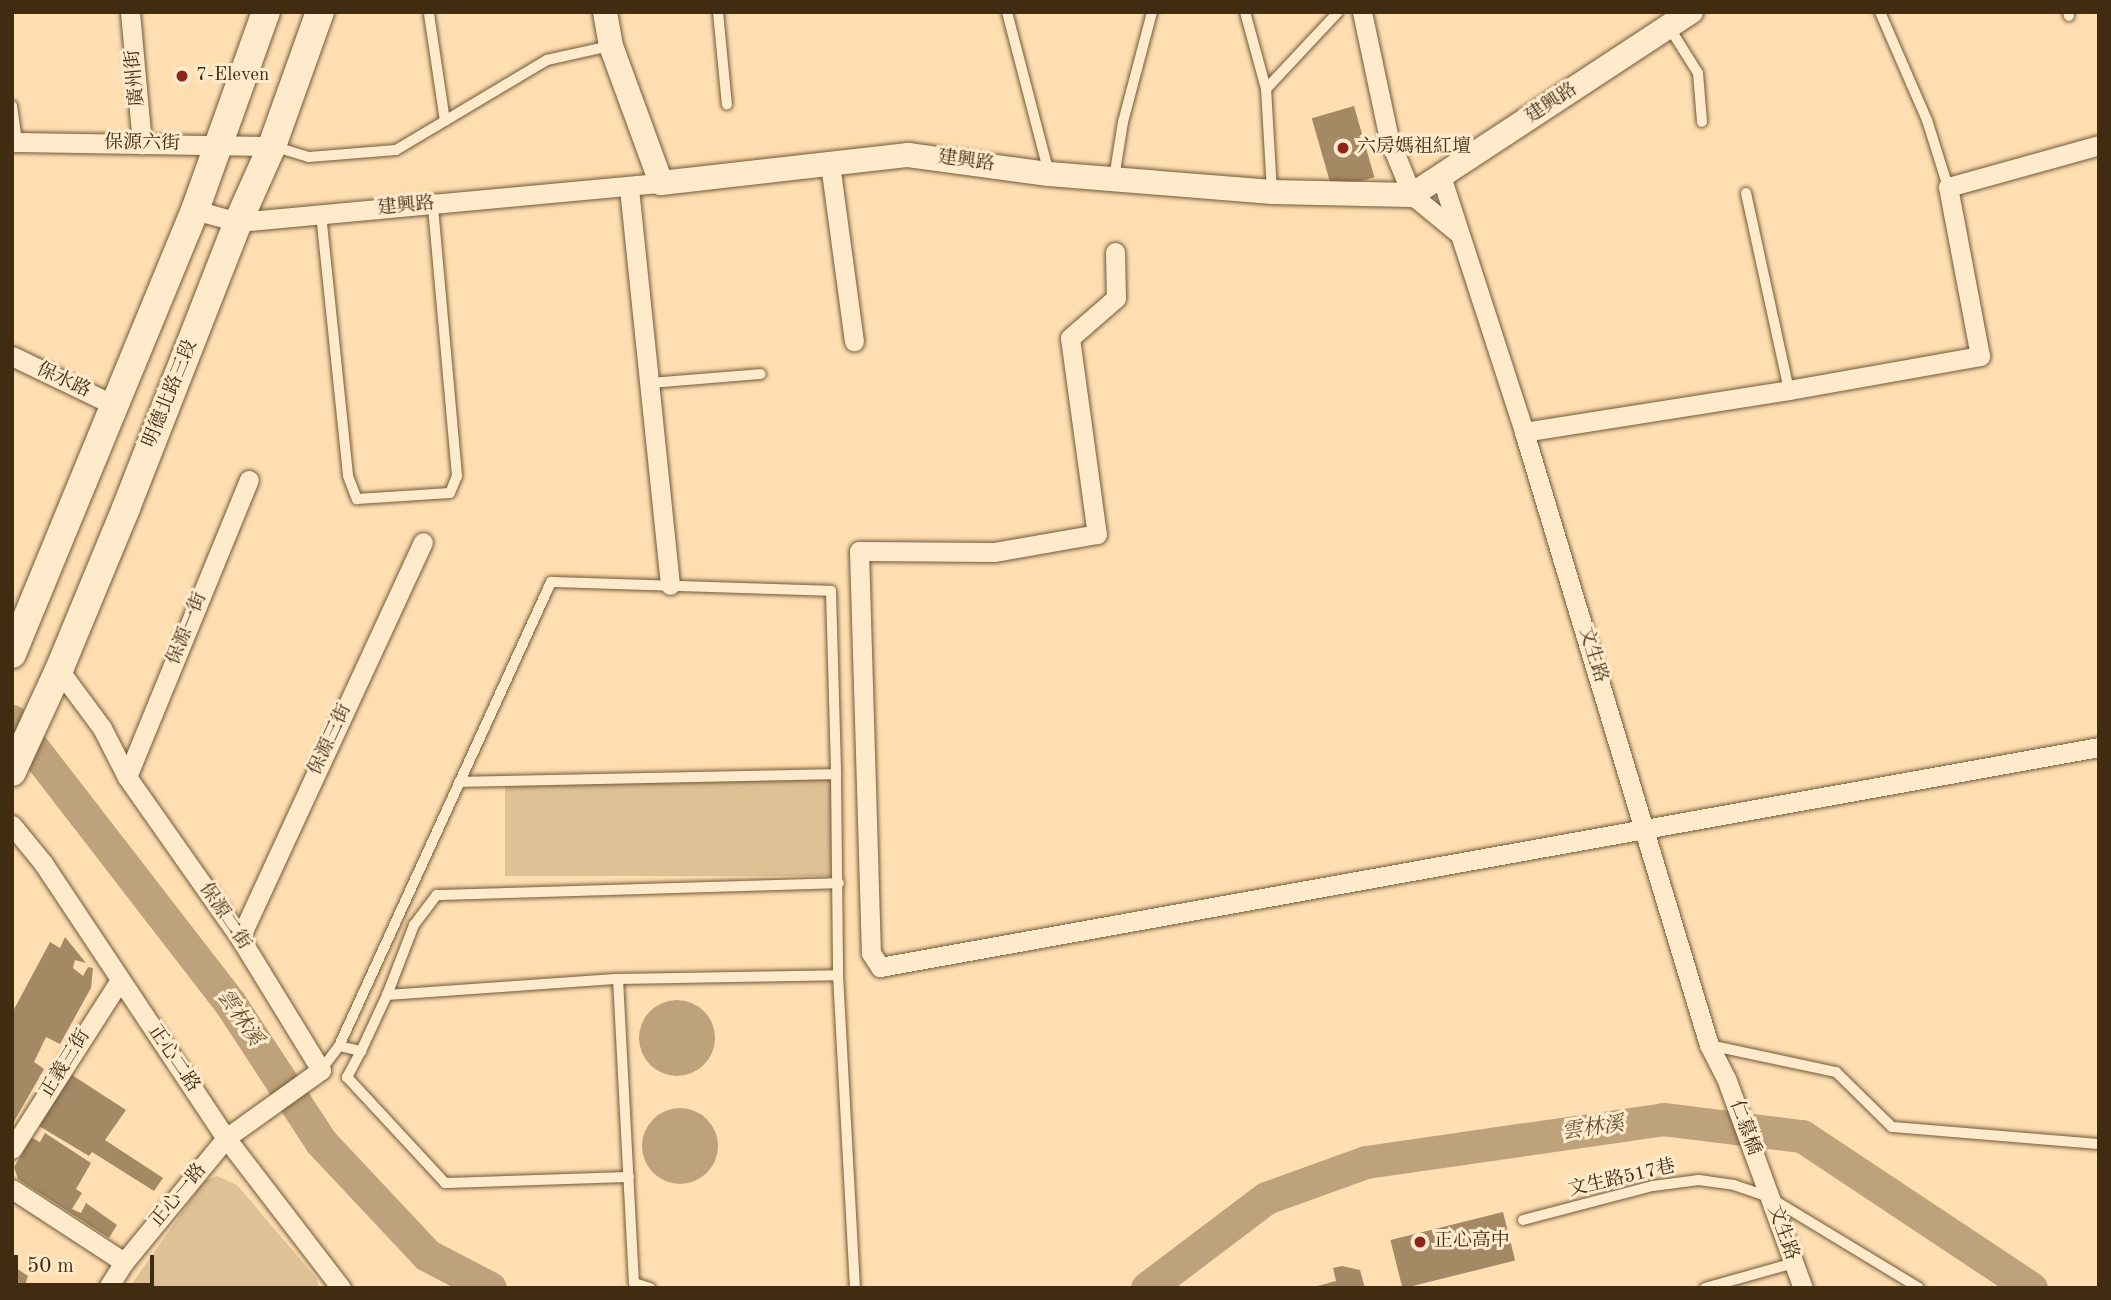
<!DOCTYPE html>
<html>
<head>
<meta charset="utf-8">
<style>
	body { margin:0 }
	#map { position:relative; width:2111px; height:1300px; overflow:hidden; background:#ffdfb1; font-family:"Old Standard TT","Noto Serif TC",serif }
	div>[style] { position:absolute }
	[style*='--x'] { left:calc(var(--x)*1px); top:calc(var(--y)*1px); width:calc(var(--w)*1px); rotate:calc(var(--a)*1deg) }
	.green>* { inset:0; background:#dfc196; transform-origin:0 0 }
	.water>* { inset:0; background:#bea27b }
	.round { border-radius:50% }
	.river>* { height:33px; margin:-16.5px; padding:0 16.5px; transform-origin:16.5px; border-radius:16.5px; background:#bea27b }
	.building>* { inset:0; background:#a48965; transform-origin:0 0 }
	.roads { filter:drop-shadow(0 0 2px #70593a) drop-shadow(0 0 2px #70593a) }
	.service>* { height:10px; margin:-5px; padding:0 5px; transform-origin:5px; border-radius:5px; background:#ffeacc }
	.minor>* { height:19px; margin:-9.5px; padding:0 9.5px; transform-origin:9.5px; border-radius:9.5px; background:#ffeacc }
	.tertiary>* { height:24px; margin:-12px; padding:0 12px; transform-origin:12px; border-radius:12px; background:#ffeacc }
	.secondary>* { height:28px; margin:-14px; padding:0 14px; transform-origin:14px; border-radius:14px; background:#ffeacc }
	.dots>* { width:19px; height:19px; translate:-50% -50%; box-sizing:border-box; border:4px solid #ffeacc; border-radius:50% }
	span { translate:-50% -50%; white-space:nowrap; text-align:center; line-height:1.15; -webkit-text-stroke:6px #ffeacc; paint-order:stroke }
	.poi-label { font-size:19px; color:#412c12 }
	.left { translate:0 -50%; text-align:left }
	.street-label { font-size:19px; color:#412c12 }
	.water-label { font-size:21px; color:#664f32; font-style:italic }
	.frame { position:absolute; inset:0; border:14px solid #412c12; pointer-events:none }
	.scale { position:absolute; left:14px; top:1255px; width:140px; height:32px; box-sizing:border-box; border:4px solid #412c12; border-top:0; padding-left:9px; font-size:21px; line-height:24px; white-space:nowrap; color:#412c12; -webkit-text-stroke:5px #ffeacc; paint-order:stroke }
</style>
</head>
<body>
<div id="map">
	<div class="green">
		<div style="left:831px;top:779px;width:97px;height:326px;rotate:90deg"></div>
		<div style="clip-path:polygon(217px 1176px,237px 1185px,317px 1279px,319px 1288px,129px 1288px,204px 1181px)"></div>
	</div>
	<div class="water">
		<div class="round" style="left:639px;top:1000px;width:76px;height:76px"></div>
		<div class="round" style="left:642px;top:1108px;width:76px;height:76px"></div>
	</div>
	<div class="river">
		<div style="--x:12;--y:721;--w:356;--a:52.3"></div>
		<div style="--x:230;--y:1003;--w:166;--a:56.8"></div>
		<div style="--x:321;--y:1142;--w:155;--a:46.8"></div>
		<div style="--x:427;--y:1255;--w:71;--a:27.6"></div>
		<div style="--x:1147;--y:1288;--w:149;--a:-37.1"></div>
		<div style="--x:1266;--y:1198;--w:106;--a:-19.8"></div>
		<div style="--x:1366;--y:1162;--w:300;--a:-8.2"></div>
		<div style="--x:1663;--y:1119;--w:140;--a:7"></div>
		<div style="--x:1802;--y:1136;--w:275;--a:33.6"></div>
	</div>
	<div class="building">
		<div style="left:1354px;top:106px;width:74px;height:44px;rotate:74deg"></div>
		<div style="clip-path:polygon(65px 937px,86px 963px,75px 960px,73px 968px,83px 976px,88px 967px,93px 968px,91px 988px,60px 1044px,46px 1037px,34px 1062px,44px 1069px,12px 1125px,12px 1013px,50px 942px,60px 948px)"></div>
		<div style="clip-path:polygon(72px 1075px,126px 1110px,105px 1140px,163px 1178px,154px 1191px,92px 1152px,89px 1156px,39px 1126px)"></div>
		<div style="clip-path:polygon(45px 1133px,91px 1163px,76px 1189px,82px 1193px,72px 1209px,81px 1213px,86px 1203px,117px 1225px,109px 1238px,18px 1179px,14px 1167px,32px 1138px,40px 1142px)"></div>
		<div style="left:1503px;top:1212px;width:50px;height:116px;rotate:76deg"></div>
		<div style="clip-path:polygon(12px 1265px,28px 1276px,24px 1288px,12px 1288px)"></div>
		<div style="clip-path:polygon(1342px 1266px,1360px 1270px,1365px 1288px,1310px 1288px,1336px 1281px,1333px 1268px)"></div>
	</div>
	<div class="roads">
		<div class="service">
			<div style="--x:718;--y:12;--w:93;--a:84.5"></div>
			<div style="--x:1007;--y:12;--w:166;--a:75.4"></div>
			<div style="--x:1245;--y:12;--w:80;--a:74.7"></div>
			<div style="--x:1880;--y:12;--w:118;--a:66.5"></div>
			<div style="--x:1927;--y:120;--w:70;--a:72.6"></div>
			<div style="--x:2068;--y:12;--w:4;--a:76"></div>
			<div style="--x:429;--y:14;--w:108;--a:81.5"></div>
			<div style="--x:1669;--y:27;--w:54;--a:57.8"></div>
			<div style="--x:1698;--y:73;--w:49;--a:85.3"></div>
			<div style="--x:12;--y:106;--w:36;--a:82"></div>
			<div style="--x:276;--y:147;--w:34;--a:17"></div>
			<div style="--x:309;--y:157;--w:87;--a:-4.6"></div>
			<div style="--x:396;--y:150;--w:176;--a:-30.8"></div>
			<div style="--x:547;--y:60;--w:65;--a:-12.5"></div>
			<div style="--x:1114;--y:178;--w:57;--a:-80.9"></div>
			<div style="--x:1123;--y:122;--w:114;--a:-75.2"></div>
			<div style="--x:1272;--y:192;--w:103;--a:-93.3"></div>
			<div style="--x:1266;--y:89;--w:105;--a:-46.9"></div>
			<div style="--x:1746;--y:193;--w:202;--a:77.7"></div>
			<div style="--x:321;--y:214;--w:263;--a:84.1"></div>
			<div style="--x:348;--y:476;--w:25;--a:69"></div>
			<div style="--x:357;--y:499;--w:93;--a:-3.7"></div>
			<div style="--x:450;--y:493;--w:18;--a:-68"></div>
			<div style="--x:457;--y:476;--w:272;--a:-95.1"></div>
			<div style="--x:649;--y:383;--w:112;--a:-4.6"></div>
			<div style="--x:836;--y:774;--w:201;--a:89.4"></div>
			<div style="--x:838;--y:975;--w:313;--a:86.9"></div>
			<div style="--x:618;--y:979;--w:220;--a:-1"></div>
			<div style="--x:387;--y:995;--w:232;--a:-4"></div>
			<div style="--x:618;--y:979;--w:304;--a:87"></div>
			<div style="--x:634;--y:1283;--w:17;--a:17"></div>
			<div style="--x:1709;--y:1045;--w:130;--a:12"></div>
			<div style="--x:1836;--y:1072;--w:78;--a:44.5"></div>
			<div style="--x:1892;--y:1127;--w:208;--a:4.7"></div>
			<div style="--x:339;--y:1046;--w:23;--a:13"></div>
			<div style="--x:361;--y:1051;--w:62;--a:-65.1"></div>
			<div style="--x:387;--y:995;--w:75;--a:-68.9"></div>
			<div style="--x:414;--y:925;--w:38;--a:-53"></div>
			<div style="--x:437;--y:895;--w:402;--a:-1.7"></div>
			<div style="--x:361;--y:1051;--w:30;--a:118"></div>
			<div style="--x:347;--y:1077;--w:144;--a:47.2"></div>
			<div style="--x:445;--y:1183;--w:184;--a:-1.9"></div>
			<div style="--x:321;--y:1070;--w:30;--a:-53"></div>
			<div style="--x:339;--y:1046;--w:510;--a:-65.44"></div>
			<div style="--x:551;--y:582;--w:280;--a:1.8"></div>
			<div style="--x:831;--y:591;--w:183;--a:88.4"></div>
			<div style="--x:836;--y:774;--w:377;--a:178.8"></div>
			<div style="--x:1523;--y:1220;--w:134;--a:-14.7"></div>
			<div style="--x:1653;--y:1186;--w:46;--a:-7.4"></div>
			<div style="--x:1699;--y:1180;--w:35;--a:8"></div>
			<div style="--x:1734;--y:1185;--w:37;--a:19"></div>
			<div style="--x:1769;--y:1197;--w:175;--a:31.2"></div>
			<div style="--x:1705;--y:1288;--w:92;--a:-15.7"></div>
		</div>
		<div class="minor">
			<div style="--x:130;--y:12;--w:133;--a:84.8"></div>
			<div style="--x:1362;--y:12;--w:130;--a:78"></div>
			<div style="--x:1389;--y:139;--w:61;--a:67.7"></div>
			<div style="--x:1412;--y:195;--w:58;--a:39.4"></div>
			<div style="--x:12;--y:142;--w:260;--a:0.9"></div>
			<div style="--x:830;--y:164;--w:179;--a:82.3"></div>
			<div style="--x:1441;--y:176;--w:269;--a:72"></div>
			<div style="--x:1524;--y:432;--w:640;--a:73.21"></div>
			<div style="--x:1709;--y:1045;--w:37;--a:63"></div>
			<div style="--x:1726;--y:1078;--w:224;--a:69.9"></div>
			<div style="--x:629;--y:188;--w:399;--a:84.1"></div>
			<div style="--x:195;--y:210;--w:45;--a:15.6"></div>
			<div style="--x:238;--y:222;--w:425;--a:-5.3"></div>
			<div style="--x:1115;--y:252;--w:46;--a:88.8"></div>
			<div style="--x:1116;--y:298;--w:61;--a:139"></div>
			<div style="--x:1070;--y:338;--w:198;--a:82.2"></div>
			<div style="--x:1097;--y:534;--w:105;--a:170.1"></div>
			<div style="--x:994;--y:552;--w:135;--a:-179.6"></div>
			<div style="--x:859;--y:551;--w:402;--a:88.3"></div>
			<div style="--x:871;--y:953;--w:17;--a:57"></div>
			<div style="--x:880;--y:967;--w:1239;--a:-10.23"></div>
			<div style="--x:12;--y:356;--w:113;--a:25.7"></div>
			<div style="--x:1524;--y:432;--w:268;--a:-9"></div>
			<div style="--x:1789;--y:390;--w:194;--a:-10.1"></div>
			<div style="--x:1980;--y:356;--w:172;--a:-100.7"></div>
			<div style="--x:1948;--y:187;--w:157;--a:-15.5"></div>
			<div style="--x:59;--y:670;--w:72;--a:53.4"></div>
			<div style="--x:102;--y:728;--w:55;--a:63"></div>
			<div style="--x:127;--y:777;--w:197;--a:54.9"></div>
			<div style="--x:240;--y:938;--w:155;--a:58.5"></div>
			<div style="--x:321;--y:1070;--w:117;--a:144.4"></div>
			<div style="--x:226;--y:1138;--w:161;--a:129.4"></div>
			<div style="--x:124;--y:1262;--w:31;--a:122"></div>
			<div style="--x:127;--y:777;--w:321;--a:-67.7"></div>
			<div style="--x:12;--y:825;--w:49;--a:50.8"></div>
			<div style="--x:43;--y:863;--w:330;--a:56.4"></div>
			<div style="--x:226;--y:1138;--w:189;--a:52.5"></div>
			<div style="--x:240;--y:938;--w:436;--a:-65.2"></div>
			<div style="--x:12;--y:1149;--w:201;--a:-57.4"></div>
			<div style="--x:12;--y:1189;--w:134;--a:33.1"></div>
		</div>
		<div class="tertiary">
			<div style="--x:605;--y:12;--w:35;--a:80"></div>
			<div style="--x:611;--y:46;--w:146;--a:69.9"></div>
			<div style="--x:661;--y:183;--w:249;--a:-6.5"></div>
			<div style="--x:908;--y:155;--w:142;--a:7.7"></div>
			<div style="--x:1049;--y:174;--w:224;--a:4.6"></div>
			<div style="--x:1272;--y:192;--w:140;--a:1.2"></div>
			<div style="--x:1412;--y:195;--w:334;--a:-33.3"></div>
		</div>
		<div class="secondary">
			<div style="--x:12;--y:654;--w:480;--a:-67.6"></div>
			<div style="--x:195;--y:210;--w:210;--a:-70.3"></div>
			<div style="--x:12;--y:772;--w:112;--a:-65.3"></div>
			<div style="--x:59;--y:670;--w:175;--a:-67.5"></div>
			<div style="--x:126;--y:508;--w:307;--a:-68.6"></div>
			<div style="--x:238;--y:222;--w:83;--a:-65.9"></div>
			<div style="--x:272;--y:146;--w:142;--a:-70.3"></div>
		</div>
	</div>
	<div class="dots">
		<div style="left:182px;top:76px;background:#8f2418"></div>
		<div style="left:1343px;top:148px;background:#8f2418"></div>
		<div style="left:1420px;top:1242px;background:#8f2418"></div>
	</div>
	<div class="poi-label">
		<span class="left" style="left:196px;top:76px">7-Eleven</span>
		<span class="left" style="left:1357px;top:148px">六房媽祖紅壇</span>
		<span class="left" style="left:1434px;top:1242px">正心高中</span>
	</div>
	<div class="street-label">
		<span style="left:136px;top:78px;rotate:-95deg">廣州街</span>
		<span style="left:1552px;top:104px;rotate:-33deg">建興路</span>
		<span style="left:142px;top:144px;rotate:1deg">保源六街</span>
		<span style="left:966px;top:162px;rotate:8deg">建興路</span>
		<span style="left:406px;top:207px;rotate:-5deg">建興路</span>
		<span style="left:63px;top:381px;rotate:25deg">保水路</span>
		<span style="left:171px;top:394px;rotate:-68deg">明德北路三段</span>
		<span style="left:188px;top:629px;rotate:-68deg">保源一街</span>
		<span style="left:1592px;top:655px;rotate:73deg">文生路</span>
		<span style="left:331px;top:740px;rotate:-65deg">保源三街</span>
		<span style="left:224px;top:917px;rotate:56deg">保源二街</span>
		<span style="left:173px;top:1059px;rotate:56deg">正心二路</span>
		<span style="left:66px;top:1064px;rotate:-58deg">正義三街</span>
		<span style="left:1744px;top:1128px;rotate:70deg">仁慕橋</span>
		<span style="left:1622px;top:1179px;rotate:-13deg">文生路517巷</span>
		<span style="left:179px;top:1196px;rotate:-50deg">正心一路</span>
		<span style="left:1782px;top:1233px;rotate:70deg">文生路</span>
	</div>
	<div class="water-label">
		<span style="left:239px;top:1018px;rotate:56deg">雲林溪</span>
		<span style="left:1593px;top:1129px;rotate:-8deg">雲林溪</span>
	</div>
	<div class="frame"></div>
	<div class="scale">50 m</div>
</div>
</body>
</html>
